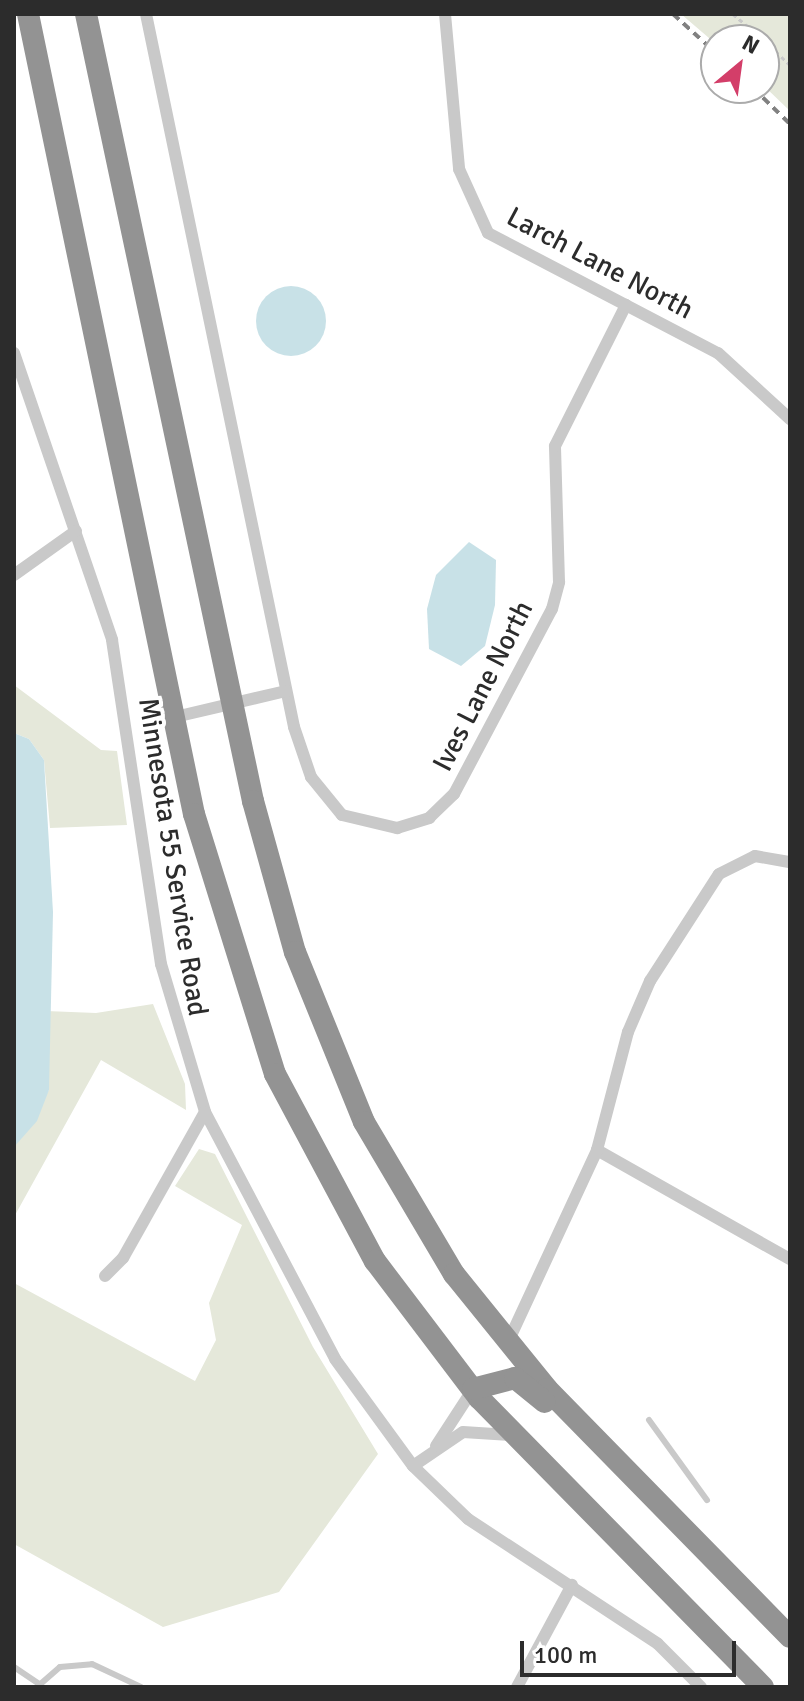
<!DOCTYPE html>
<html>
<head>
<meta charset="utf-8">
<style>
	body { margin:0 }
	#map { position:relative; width:804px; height:1701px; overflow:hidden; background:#fff; font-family:Signika,sans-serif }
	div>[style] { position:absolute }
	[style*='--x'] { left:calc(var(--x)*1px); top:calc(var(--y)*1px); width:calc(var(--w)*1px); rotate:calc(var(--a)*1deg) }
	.green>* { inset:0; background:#e5e8da }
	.water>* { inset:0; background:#c8e1e7 }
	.round { border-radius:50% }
	.path>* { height:3px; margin-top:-1.5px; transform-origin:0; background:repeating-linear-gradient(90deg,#c9c9c9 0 4px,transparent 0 8px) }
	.lane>* { height:6px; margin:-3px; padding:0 3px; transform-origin:3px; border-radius:3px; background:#c9c9c9 }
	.street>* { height:12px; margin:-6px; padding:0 6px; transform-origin:6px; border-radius:6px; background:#c9c9c9 }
	.highway>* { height:22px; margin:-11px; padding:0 11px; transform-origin:11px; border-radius:11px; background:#939393 }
	.rail>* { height:4px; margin-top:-2px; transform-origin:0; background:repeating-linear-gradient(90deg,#818181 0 8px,transparent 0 14px) }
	span { translate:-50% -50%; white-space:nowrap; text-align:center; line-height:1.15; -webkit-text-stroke:8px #fff; paint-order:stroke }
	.street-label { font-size:28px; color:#2c2c2c }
	.frame { position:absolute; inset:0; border:16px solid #2c2c2c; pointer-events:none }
	.north { position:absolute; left:700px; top:24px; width:80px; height:80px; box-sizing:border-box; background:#fff; border:2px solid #ababab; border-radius:50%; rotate:29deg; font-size:22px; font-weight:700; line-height:32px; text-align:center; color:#2c2c2c }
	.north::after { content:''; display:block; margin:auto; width:28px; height:36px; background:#d33e69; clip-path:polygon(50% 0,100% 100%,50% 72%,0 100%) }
	.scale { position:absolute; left:520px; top:1641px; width:216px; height:36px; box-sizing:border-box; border:4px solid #2c2c2c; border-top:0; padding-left:10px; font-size:24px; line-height:28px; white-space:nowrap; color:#2c2c2c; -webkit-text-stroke:6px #fff; paint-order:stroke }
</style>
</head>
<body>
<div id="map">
	<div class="green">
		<div style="clip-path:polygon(681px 14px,790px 14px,790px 111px,764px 86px,764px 40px,716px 44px)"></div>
		<div style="clip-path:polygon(14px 685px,101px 750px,117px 751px,127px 825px,50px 828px,44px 760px,29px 739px,14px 733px)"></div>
		<div style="clip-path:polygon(153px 1004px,185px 1084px,186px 1110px,101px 1060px,14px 1217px,14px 1147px,49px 1090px,46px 1011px,96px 1013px)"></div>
		<div style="clip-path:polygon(199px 1149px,215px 1154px,313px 1347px,378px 1454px,279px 1592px,163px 1627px,14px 1544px,14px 1283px,195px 1381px,216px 1340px,209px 1303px,242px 1225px,175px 1186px)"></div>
	</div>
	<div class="water">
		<div class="round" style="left:256px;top:286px;width:70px;height:70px"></div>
		<div style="clip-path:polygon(469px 542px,496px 560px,495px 605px,485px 646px,461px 666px,429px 649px,427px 609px,436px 575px)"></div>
		<div style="clip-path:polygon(14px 733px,29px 739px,44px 760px,53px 912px,49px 1090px,37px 1121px,14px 1147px)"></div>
	</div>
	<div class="path">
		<div style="--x:733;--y:14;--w:40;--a:40"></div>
		<div style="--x:764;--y:40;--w:36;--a:44"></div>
	</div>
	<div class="lane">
		<div style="--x:649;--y:1420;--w:99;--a:54.1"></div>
		<div style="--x:14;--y:1667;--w:30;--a:34"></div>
		<div style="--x:37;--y:1687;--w:30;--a:-41"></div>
		<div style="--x:60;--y:1667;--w:32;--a:-5"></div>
		<div style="--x:92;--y:1664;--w:54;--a:25.1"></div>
	</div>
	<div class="street">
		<div style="--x:146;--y:14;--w:728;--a:78.27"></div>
		<div style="--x:294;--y:727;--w:53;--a:71.2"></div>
		<div style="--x:311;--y:777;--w:49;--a:50.8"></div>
		<div style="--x:342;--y:815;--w:57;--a:13.3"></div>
		<div style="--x:397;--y:828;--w:34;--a:-17"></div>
		<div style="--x:429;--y:818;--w:35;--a:-44"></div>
		<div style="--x:454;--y:794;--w:209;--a:-62.1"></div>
		<div style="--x:552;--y:609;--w:28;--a:-75"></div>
		<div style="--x:559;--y:582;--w:136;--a:-91.7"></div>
		<div style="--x:555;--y:446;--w:158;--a:-63.3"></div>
		<div style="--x:445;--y:14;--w:156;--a:84.8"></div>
		<div style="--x:459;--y:169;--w:70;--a:65.6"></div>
		<div style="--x:488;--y:233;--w:259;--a:27.6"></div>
		<div style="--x:718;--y:353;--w:98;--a:42.5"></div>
		<div style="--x:14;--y:353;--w:303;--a:71.1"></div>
		<div style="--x:112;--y:640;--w:328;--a:81.4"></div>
		<div style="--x:161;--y:964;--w:154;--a:73.4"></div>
		<div style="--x:205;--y:1112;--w:279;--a:62.2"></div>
		<div style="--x:335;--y:1359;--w:132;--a:53.9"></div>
		<div style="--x:413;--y:1466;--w:60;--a:-34.2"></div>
		<div style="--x:463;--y:1432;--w:48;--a:3.6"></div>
		<div style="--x:14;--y:575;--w:76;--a:-35.4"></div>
		<div style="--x:175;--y:717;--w:114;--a:-13.2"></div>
		<div style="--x:597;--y:1150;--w:222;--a:29.5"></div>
		<div style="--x:105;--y:1276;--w:25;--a:-45"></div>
		<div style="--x:123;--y:1258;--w:167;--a:-60.7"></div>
		<div style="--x:508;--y:1342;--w:212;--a:-65.1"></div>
		<div style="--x:597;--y:1150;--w:122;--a:-75.3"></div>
		<div style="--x:628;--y:1032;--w:56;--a:-66.7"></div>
		<div style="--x:650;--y:981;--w:127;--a:-57.2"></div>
		<div style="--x:719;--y:874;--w:40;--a:-26.6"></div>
		<div style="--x:755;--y:856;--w:36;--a:10"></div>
		<div style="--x:436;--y:1446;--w:68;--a:-57"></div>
		<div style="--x:413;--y:1466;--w:76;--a:43.9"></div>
		<div style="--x:468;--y:1519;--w:227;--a:33.3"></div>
		<div style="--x:658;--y:1644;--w:61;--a:45"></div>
		<div style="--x:517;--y:1687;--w:116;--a:-61.7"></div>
	</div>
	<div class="highway">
		<div style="--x:28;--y:14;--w:817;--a:78.28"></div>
		<div style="--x:194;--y:814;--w:272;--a:72.7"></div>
		<div style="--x:275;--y:1074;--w:212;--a:61.9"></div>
		<div style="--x:375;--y:1261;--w:172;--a:52.8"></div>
		<div style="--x:479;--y:1398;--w:405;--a:45.5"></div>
		<div style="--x:86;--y:14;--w:805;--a:78.02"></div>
		<div style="--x:253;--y:801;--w:157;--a:74.5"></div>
		<div style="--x:295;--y:952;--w:183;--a:67.9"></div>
		<div style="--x:364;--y:1122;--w:177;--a:59.4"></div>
		<div style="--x:454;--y:1274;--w:148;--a:51"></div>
		<div style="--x:547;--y:1389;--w:347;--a:45.6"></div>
		<div style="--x:473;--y:1389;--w:43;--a:-14.7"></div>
		<div style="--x:515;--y:1378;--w:38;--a:39"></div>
	</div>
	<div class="rail">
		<div style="--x:673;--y:14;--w:58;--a:42.2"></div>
		<div style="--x:753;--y:88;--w:52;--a:44.2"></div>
	</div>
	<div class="street-label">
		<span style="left:600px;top:263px;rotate:28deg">Larch Lane North</span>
		<span style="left:483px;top:686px;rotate:-63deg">Ives Lane North</span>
		<span style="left:173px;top:857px;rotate:81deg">Minnesota 55 Service Road</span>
	</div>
	<div class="frame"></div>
	<div class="north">N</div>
	<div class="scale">100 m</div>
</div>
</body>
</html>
